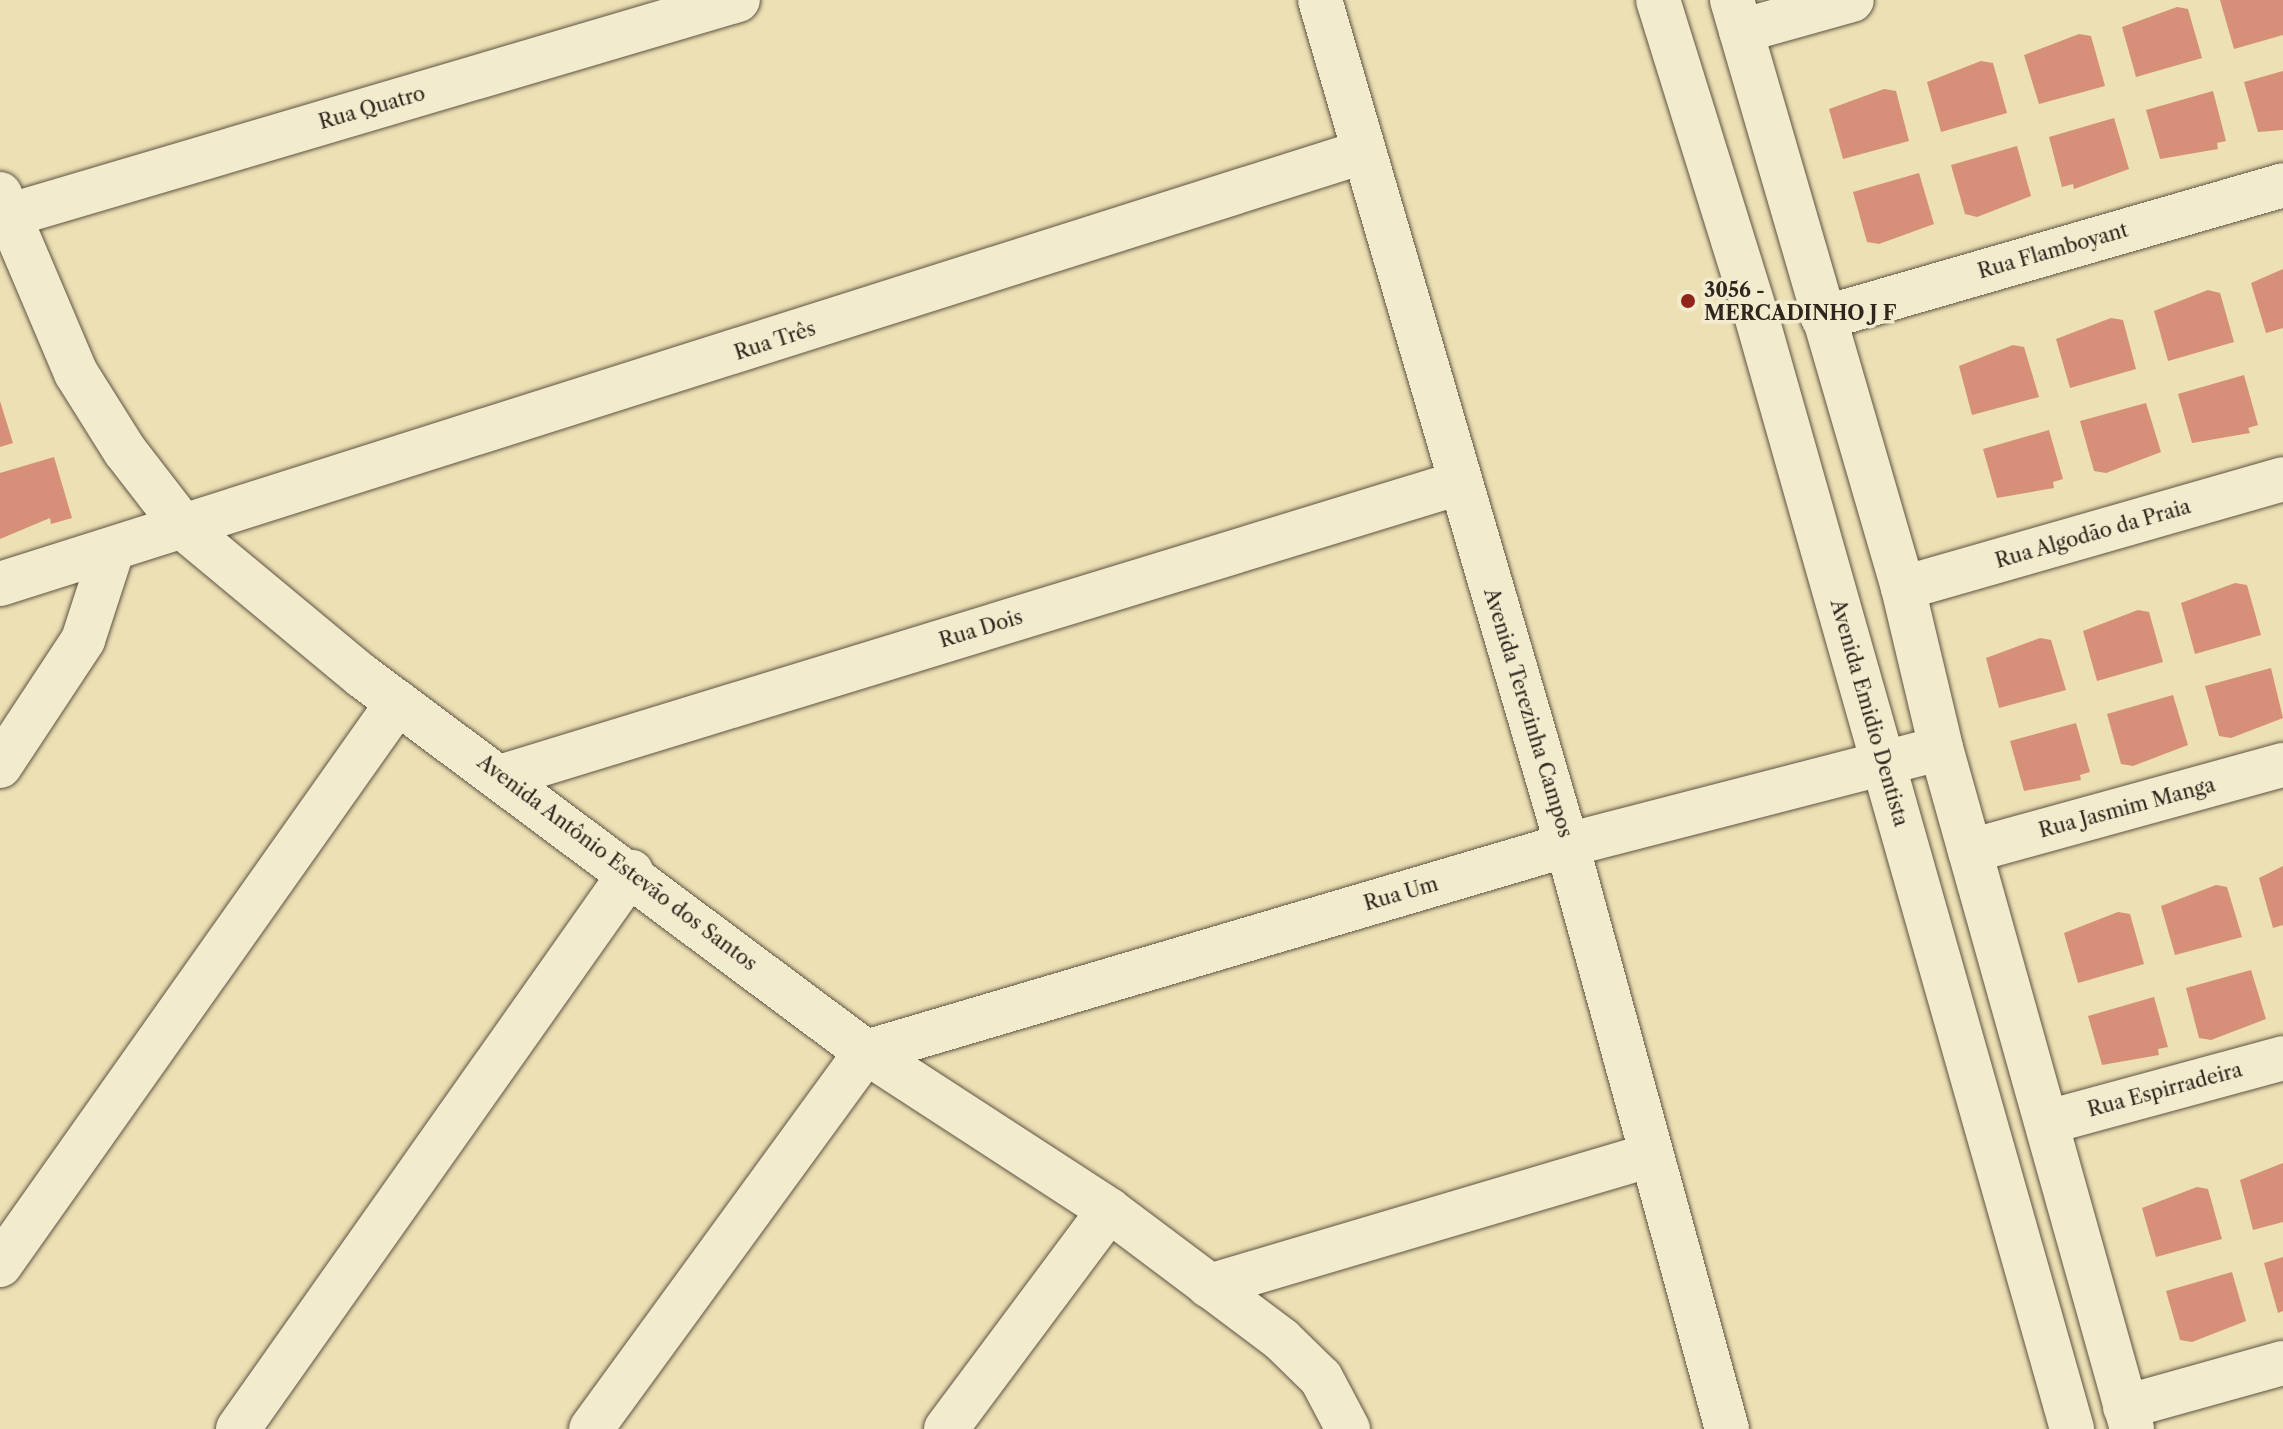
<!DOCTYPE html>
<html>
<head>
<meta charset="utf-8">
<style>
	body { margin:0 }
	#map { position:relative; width:2283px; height:1429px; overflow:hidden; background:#ece0b4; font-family:"Libre Caslon Text",serif }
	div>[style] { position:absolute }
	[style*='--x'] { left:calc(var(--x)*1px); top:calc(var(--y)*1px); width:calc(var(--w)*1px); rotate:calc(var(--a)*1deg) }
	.building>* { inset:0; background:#d68f78 }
	.roads { filter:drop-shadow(0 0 2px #605444) drop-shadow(0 0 2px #605444) }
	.minor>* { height:44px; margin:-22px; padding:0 22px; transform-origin:22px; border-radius:22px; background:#f3ebce }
	.dots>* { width:22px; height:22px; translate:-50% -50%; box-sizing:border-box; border:4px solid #f3ebce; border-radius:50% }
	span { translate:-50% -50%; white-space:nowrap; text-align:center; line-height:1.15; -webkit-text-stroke:7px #f3ebce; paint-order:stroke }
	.street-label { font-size:20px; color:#31251e }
	.poi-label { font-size:20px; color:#31251e; font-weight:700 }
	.left { translate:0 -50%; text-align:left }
</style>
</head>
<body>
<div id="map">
	<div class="building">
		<div style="clip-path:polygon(2220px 0,2283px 0,2283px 35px,2234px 49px)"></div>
		<div style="clip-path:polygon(2177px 7px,2188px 9px,2202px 58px,2136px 77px,2122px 27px)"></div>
		<div style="clip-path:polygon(2079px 34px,2091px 36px,2105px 86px,2039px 104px,2024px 55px)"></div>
		<div style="clip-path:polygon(1981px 61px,1993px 63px,2007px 113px,1941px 132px,1927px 82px)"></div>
		<div style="clip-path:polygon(2283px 71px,2283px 130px,2258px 132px,2244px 82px)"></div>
		<div style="clip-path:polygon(1884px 89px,1896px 91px,1909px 141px,1843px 159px,1829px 109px)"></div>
		<div style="clip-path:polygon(2213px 91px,2226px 141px,2217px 143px,2218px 149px,2160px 159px,2146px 110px)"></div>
		<div style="clip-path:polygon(2114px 118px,2129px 169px,2074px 189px,2073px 184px,2062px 187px,2049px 137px)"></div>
		<div style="clip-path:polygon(2017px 146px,2031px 196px,1977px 217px,1965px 214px,1951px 165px)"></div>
		<div style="clip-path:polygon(1919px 173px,1934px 224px,1879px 244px,1867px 242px,1853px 192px)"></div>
		<div style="clip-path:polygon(2283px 269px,2283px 328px,2266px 333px,2251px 283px)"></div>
		<div style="clip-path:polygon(2208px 290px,2220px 293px,2234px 342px,2168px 361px,2154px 311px)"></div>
		<div style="clip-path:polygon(2111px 318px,2123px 320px,2136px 369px,2070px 388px,2056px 339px)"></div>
		<div style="clip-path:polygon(2013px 345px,2024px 347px,2039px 397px,1972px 415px,1959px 366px)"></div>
		<div style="clip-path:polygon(2244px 375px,2258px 425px,2248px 428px,2250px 433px,2192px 443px,2178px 394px)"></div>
		<div style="clip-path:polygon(0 401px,13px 443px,0 447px)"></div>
		<div style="clip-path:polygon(2146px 403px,2161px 452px,2106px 473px,2094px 471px,2080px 421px)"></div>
		<div style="clip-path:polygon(2049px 430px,2063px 479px,2053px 482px,2054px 488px,1997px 498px,1983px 449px)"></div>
		<div style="clip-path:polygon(54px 457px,72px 518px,51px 524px,50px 518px,0 539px,0 473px)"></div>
		<div style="clip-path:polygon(2235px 583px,2247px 585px,2261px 635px,2195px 654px,2181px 603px)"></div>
		<div style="clip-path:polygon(2138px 610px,2149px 612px,2163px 662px,2097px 681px,2083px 631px)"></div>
		<div style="clip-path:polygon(2040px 638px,2051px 640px,2066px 690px,1999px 708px,1986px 658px)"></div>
		<div style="clip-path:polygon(2271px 668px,2283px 718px,2231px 738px,2219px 736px,2205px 686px)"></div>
		<div style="clip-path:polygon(2173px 695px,2188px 745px,2133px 766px,2121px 764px,2107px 714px)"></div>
		<div style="clip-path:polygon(2076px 723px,2090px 772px,2080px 775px,2081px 780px,2024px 791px,2010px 741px)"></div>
		<div style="clip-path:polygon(2283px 866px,2283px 925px,2273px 928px,2259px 878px)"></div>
		<div style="clip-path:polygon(2216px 885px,2227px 887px,2242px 937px,2175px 955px,2161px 906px)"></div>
		<div style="clip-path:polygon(2118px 912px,2130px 914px,2144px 964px,2078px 983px,2064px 933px)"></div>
		<div style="clip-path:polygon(2251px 970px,2266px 1019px,2211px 1040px,2199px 1038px,2186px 988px)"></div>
		<div style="clip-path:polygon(2154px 997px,2168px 1047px,2158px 1049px,2159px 1055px,2102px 1065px,2088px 1016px)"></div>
		<div style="clip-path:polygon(2283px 1163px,2283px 1222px,2253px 1230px,2240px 1180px)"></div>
		<div style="clip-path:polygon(2197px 1187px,2208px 1189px,2222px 1239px,2156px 1257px,2142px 1208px)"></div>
		<div style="clip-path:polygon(2283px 1257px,2283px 1311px,2278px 1313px,2264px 1263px)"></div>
		<div style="clip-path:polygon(2232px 1272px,2246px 1321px,2192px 1342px,2180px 1340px,2166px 1291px)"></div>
	</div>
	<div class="roads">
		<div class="minor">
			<div style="--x:1320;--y:0;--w:880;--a:73.71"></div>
			<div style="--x:1567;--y:845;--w:606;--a:74.68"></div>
			<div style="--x:1658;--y:0;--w:330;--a:72.7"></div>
			<div style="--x:1756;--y:315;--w:1158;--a:74.16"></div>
			<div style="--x:1732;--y:0;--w:612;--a:73.78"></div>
			<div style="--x:1903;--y:588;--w:164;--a:76.6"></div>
			<div style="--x:1941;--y:748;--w:707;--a:74.33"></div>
			<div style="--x:1741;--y:31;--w:115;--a:-15.6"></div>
			<div style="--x:0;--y:194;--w:194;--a:67"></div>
			<div style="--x:76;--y:373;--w:92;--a:57.9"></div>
			<div style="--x:125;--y:451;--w:100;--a:52.3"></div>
			<div style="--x:186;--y:530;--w:229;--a:39.7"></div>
			<div style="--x:362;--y:676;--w:629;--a:36.72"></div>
			<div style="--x:866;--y:1052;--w:290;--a:33"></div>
			<div style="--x:1109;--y:1210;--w:216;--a:36.9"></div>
			<div style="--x:1282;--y:1340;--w:54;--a:44.3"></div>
			<div style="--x:1321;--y:1378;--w:58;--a:62.1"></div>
			<div style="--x:7;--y:216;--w:762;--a:-16.46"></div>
			<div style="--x:1823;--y:318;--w:479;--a:-16.1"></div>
			<div style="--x:0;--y:584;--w:1430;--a:-17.59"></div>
			<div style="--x:1903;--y:588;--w:395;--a:-16"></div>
			<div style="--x:0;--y:766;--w:151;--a:-56.6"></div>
			<div style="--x:83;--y:640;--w:94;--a:-72"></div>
			<div style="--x:503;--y:776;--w:1000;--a:-17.04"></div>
			<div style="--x:1970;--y:851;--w:325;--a:-15.4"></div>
			<div style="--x:2048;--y:1122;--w:244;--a:-15.2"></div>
			<div style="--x:0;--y:1265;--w:689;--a:-54.74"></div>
			<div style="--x:1209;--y:1286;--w:458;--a:-16.5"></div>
			<div style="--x:2125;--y:1407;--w:164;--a:-15.6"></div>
			<div style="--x:238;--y:1429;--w:682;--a:-54.79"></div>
			<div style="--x:591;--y:1429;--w:467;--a:-53.9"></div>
			<div style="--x:866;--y:1052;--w:731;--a:-16.45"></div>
			<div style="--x:1567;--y:845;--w:386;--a:-14.5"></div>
			<div style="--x:946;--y:1429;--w:273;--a:-53.3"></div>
		</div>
	</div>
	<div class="dots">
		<div style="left:1688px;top:301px;background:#8f2418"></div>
	</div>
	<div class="street-label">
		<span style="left:372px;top:108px;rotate:-16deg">Rua Quatro</span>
		<span style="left:2053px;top:251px;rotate:-16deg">Rua Flamboyant</span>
		<span style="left:775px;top:341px;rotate:-18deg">Rua Três</span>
		<span style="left:2093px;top:534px;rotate:-16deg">Rua Algodão da Praia</span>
		<span style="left:981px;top:629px;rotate:-17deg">Rua Dois</span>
		<span style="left:1528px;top:713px;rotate:73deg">Avenida Terezinha Campos</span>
		<span style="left:1869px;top:713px;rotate:74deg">Avenida Emidio Dentista</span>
		<span style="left:2127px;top:808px;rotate:-15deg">Rua Jasmim Manga</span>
		<span style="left:617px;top:863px;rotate:37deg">Avenida Antônio Estevão dos Santos</span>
		<span style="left:1401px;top:894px;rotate:-16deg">Rua Um</span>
		<span style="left:2165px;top:1090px;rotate:-15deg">Rua Espirradeira</span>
	</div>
	<div class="poi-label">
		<span class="left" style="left:1704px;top:302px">3056 -<br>MERCADINHO J F</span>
	</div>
</div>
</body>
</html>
